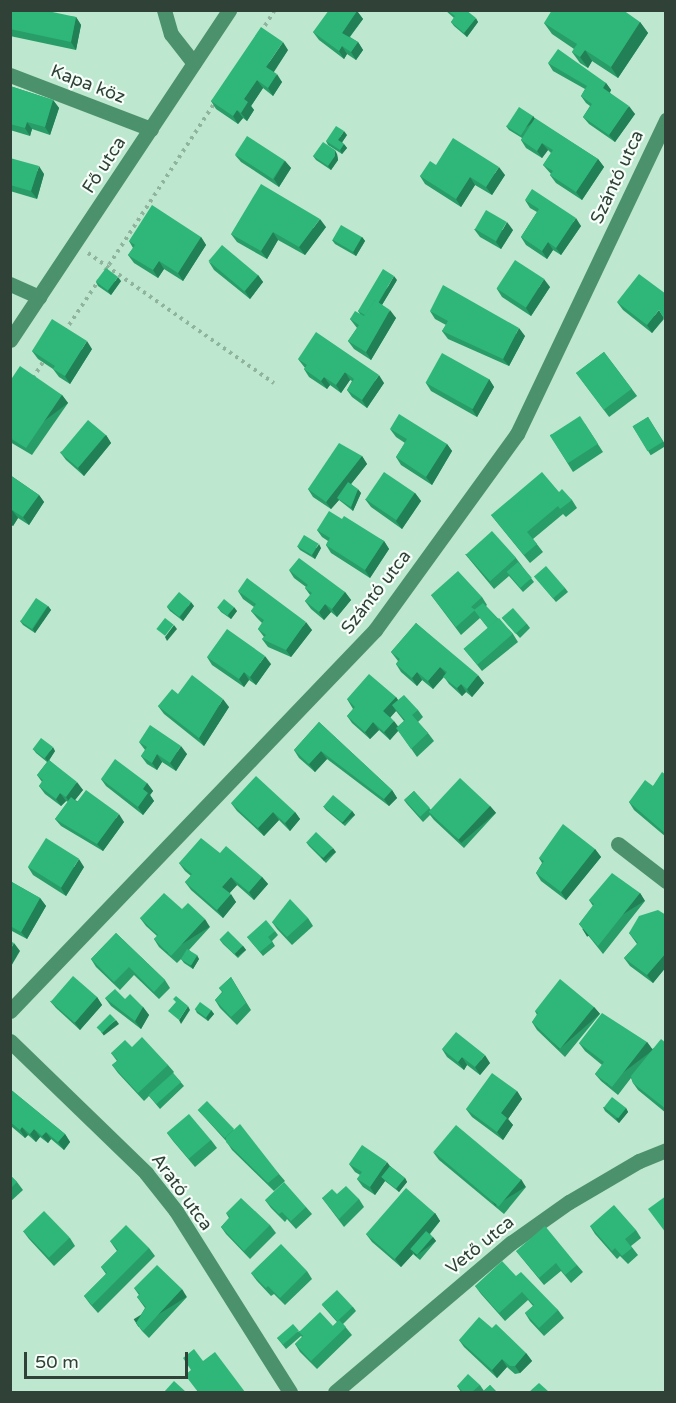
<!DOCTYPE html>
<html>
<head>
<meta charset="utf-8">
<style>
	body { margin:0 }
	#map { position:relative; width:676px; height:1403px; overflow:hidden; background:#bde7ce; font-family:"Varela Round",sans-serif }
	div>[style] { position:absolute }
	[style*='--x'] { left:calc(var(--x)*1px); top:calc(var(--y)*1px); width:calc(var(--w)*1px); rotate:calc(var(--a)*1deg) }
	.path>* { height:4px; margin-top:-2px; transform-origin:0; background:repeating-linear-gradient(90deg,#90b39e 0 3px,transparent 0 7.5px) }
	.minor>* { height:15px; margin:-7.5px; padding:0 7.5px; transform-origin:7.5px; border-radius:7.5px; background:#4b926c }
	.wall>* { inset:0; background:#289d68; transform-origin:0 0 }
	.shaded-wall>* { inset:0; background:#218055; transform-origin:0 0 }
	.building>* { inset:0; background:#2fb779; transform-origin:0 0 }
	span { translate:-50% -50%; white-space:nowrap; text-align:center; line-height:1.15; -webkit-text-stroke:4.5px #f6fff9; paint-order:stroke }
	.street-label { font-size:18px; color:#304137 }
	.frame { position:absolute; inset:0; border:12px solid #304137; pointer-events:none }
	.scale { position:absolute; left:24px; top:1352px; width:164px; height:27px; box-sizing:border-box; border:3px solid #304137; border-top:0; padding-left:8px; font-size:18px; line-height:21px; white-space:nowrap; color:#304137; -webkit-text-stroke:4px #f6fff9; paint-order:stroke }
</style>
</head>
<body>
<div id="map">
	<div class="path">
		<div style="--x:261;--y:32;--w:26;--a:-58"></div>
		<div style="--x:88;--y:253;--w:227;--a:35"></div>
		<div style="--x:105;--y:271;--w:203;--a:-56.9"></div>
		<div style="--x:65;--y:331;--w:61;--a:-56.3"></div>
		<div style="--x:33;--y:378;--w:22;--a:-58"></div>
	</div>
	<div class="minor">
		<div style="--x:164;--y:10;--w:25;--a:74"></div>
		<div style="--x:171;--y:34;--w:37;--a:52"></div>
		<div style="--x:10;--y:75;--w:151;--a:21"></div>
		<div style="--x:10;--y:284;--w:32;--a:24"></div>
		<div style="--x:10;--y:340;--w:396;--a:-56.4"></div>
		<div style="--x:618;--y:844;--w:61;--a:37.6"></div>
		<div style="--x:10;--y:1011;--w:528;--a:-46.23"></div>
		<div style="--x:375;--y:630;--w:242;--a:-54.1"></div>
		<div style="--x:517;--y:434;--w:348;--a:-64.6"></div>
		<div style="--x:10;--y:1041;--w:190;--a:44.1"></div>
		<div style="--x:146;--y:1173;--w:48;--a:51.7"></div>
		<div style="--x:176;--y:1211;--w:214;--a:57.8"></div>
		<div style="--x:335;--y:1392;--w:231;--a:-40.3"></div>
		<div style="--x:511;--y:1243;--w:71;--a:-35.3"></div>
		<div style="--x:569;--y:1202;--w:81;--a:-30.4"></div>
		<div style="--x:639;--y:1161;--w:29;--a:-22"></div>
	</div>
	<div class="wall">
		<div style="clip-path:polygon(10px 10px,76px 17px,81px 25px,76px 50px,10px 36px)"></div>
		<div style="clip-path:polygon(445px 10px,466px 10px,478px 22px,467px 37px,454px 26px,451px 22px,454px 18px)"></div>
		<div style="clip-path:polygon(357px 11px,363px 19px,350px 37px,358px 42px,363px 50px,356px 60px,347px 54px,344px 59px,319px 40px,313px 32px)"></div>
		<div style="clip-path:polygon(640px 22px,648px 33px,618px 78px,592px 61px,588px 68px,580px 63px,572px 52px,574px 49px,552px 34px,544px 23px)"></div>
		<div style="clip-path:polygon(288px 50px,273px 72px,282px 82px,273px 96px,263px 88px,251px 106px,254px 110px,247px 121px,243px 118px,238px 124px,216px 109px,211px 101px)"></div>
		<div style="clip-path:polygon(548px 63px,606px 83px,611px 90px,610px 93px,635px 114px,615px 142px,589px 124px,583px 117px,590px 106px,586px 103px,581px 96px,585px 89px,553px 71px)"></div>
		<div style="clip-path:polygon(10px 86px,53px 100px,59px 108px,50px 135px,32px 129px,30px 136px,10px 130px)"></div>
		<div style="clip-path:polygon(533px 116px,535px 119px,598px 159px,604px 167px,582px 200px,556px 183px,550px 175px,551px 174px,543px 165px,551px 153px,548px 150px,542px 158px,526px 148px,521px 140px,522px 138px,509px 130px,506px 126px)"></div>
		<div style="clip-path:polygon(347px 135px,342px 142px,347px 148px,342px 154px,328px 145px,326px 141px)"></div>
		<div style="clip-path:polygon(337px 154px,338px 160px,331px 170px,316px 160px,313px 156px)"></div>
		<div style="clip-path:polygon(235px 155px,285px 161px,291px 168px,279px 187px,241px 162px)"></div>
		<div style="clip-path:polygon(10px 158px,44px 174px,37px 199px,10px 191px)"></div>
		<div style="clip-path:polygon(436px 165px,505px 175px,492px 195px,475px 185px,461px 207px,425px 184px,420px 176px)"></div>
		<div style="clip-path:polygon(525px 200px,581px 226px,561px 255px,553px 250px,547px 259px,526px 245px,521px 237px,537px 212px,530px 208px)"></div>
		<div style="clip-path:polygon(326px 227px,305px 255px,278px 240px,267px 259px,237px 242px,231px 234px)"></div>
		<div style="clip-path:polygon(474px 229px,513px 230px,501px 249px,480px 237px)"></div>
		<div style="clip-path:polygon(201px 237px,206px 245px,183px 281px,164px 269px,158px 278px,134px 263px,128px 255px,133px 248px,129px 241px)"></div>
		<div style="clip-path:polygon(362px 237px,365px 241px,356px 256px,335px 244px,332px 240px)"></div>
		<div style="clip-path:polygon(209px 262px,258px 275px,263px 282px,250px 299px,214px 270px)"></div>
		<div style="clip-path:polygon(397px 280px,382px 305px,396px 318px,371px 360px,354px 349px,348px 341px,357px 328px,350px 319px,360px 314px,358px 311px)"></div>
		<div style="clip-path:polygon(121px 281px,111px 295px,98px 286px,96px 282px)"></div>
		<div style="clip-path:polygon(550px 287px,531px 316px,502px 297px,497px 289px)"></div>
		<div style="clip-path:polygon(617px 302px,664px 319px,652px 333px,623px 310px)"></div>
		<div style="clip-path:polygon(430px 311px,525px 336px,509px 366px,448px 339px,442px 331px,446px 325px,435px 319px)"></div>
		<div style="clip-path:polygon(92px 349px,70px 384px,59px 377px,53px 369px,38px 359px,32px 351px)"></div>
		<div style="left:604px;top:352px;width:55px;height:35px;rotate:53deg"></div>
		<div style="clip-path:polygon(298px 359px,384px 383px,367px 408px,352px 397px,347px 390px,352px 381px,350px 380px,341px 393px,330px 385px,327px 389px,309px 377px,304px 369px,305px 368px)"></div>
		<div style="clip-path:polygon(489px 379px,494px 387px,477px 417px,431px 391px,426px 383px)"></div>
		<div style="clip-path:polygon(10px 381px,62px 395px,68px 403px,32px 455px,10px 442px)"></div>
		<div style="left:648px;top:417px;width:34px;height:18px;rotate:58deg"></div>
		<div style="clip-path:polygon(585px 424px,603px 452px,573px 472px,550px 435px)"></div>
		<div style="clip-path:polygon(390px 429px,447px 444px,452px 451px,432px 485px,401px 465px,396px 457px,405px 443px,396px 437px)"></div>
		<div style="clip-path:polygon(106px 435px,111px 443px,84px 476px,66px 460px,60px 452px)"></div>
		<div style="clip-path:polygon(362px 456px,367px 464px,351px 484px,361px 493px,353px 511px,339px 500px,331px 509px,313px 497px,308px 489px)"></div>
		<div style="clip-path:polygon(10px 475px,39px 495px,44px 502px,29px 525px,18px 518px,13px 526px,10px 524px)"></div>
		<div style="clip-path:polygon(559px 492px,572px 500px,577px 508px,566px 517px,563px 514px,533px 539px,543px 552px,530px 563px,491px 515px)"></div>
		<div style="clip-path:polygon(415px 493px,421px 501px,402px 529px,371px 507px,365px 499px)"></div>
		<div style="clip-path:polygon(342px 519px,384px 541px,389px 549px,370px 578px,331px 553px,326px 545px,328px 541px,322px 537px,317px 530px)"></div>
		<div style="clip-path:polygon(297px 546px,321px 548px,315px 559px,300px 550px)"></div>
		<div style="clip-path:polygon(465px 554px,516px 558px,534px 582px,523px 592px,509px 576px,494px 589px)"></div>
		<div style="clip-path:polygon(289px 570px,345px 592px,351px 600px,337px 617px,331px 612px,324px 620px,311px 609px,305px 601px,310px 595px,305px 588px,306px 587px,294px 578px)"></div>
		<div style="clip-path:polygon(534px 576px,565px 588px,568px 592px,556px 602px)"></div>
		<div style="clip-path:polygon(238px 591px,312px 630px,291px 657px,268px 647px,262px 639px,264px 637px,258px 629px,262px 623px,257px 618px,251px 611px,254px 607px,243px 599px)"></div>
		<div style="clip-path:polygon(431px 595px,482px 597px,487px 605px,486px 606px,513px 634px,518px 642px,482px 671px,464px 649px,488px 628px,480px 618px,461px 635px)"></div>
		<div style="clip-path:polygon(48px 606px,51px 610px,35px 633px,23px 625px,20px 621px)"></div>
		<div style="clip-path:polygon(194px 606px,183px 621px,170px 611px,167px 607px)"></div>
		<div style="clip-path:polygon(218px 608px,237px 611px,231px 619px,221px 612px)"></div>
		<div style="clip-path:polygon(502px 618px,527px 624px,530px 628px,520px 638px)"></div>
		<div style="clip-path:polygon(416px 623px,484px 683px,472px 697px,466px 692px,462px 696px,449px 684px,444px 677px,433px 689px,422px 680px,417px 686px,401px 672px,396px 664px,398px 661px,391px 652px)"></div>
		<div style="clip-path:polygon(207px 657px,271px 664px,256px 685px,249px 680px,244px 687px,212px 665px)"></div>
		<div style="clip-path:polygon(178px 694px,229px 707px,204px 746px,164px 714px,158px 706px)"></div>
		<div style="clip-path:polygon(evenodd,396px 697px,398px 700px,418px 710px,423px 717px,418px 722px,428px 733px,434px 741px,417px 757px,398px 730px,390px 740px,379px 730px,370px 739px,352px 723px,347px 716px,353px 709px,347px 699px,396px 697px,396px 711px,404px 721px,398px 727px,390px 717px,396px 711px)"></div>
		<div style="clip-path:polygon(319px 722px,392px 790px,397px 798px,389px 806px,327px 759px,315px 772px,299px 758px,294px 750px)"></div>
		<div style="clip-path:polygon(139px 742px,187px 754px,176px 771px,162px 762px,157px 770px,147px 764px,141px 756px,145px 750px)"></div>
		<div style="clip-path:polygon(33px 749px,55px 751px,49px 760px,83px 790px,75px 800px,124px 822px,103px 851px,61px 826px,55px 819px,68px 802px,66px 801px,61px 806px,45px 794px,39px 786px,42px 782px,37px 775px,47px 762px,36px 753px)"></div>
		<div style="clip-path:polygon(666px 775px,666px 837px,634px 810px,629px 802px,653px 786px)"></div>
		<div style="clip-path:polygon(101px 779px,147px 783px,153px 791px,150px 795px,154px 801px,143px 815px,106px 786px)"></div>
		<div style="clip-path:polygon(414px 791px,431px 810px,490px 806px,496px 813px,464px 848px,434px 820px,430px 815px,423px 822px,407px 804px,404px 800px)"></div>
		<div style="clip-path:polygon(231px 803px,295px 812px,300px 819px,290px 831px,279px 820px,264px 836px,237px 811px)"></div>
		<div style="clip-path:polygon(323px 806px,352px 811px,355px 815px,345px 826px,326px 810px)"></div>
		<div style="clip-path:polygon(306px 842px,336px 852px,326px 863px,309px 846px)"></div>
		<div style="clip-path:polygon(595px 849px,601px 857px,566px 900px,541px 881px,536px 873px,542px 863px,539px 858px)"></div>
		<div style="clip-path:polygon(220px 853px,262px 877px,268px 884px,254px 900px,237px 885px,229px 893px,236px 902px,223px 918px,191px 890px,185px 882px,191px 876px,185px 871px,179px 863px)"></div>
		<div style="clip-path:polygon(28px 867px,84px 867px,66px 896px,33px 875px)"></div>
		<div style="clip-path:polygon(10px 881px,40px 898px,46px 906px,27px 939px,10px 930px)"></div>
		<div style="clip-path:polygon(640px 893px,645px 901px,603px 954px,579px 924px,593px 906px,589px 900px)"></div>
		<div style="clip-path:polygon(182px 909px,210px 927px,189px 950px,199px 959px,193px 969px,184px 963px,181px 959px,177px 963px,159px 947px,154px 939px,157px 936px,146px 926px,140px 918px)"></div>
		<div style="clip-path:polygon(666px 915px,666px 967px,653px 983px,630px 966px,624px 958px,637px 944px,629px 933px)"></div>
		<div style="clip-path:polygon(308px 918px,313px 926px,292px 945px,277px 929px,272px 922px)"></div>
		<div style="clip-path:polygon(275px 931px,278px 935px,272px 941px,275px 946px,263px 956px,247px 937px)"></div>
		<div style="clip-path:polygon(116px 933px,165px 980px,170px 988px,159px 999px,134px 975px,120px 990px,96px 967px,91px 959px)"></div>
		<div style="clip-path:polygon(220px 940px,243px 946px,246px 950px,238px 958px,223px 944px)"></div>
		<div style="clip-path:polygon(231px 977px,251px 1010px,237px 1025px,220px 1008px,215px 1000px,222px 992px,219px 988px)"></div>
		<div style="clip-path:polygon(97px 997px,102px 1005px,80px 1030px,56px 1008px,50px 1001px)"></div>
		<div style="clip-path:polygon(105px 998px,125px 999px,143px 1007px,149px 1015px,141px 1029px,111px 1006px)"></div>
		<div style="clip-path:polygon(594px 1007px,600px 1014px,565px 1057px,537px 1030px,532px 1022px,537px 1015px,535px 1011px)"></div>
		<div style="clip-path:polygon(195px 1009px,211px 1010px,214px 1014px,208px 1021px,197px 1013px)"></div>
		<div style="clip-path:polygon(647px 1042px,652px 1049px,666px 1043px,666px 1113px,638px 1090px,633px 1083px,631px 1078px,618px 1095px,601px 1081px,595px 1074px,602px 1065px,585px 1051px,579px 1043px)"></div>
		<div style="clip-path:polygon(132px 1047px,168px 1065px,174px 1072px,173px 1073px,184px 1086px,160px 1109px,149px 1096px,144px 1101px,118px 1073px,112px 1065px,117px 1061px,111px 1053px)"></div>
		<div style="clip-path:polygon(442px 1049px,490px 1063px,480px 1075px,467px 1065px,464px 1070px,447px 1057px)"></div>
		<div style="clip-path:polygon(10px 1089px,65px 1134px,70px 1142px,64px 1150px,51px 1139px,48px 1143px,40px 1137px,36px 1142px,28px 1135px,25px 1138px,12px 1127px,10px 1130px)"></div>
		<div style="clip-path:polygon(517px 1091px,522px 1099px,508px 1119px,513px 1125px,503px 1140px,472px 1117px,466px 1109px)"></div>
		<div style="clip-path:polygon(603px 1107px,626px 1108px,628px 1112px,619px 1123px,605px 1111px)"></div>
		<div style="clip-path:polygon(198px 1110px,234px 1130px,279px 1174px,285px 1181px,274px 1191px,232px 1150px,226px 1141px)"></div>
		<div style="clip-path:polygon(167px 1133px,211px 1140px,217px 1148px,195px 1167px,173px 1141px)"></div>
		<div style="clip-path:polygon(433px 1152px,526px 1187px,504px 1214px,439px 1160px)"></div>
		<div style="clip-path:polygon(349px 1164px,390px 1166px,405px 1178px,407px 1182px,399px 1192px,385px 1181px,375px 1195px,363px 1187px,357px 1179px,360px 1175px,355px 1172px)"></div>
		<div style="clip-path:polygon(10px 1175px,17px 1182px,23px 1190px,10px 1202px)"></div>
		<div style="clip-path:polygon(337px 1194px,359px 1199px,364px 1207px,344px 1227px,322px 1198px)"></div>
		<div style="clip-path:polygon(265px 1200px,306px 1207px,312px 1214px,296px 1229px,287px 1219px,285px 1222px,271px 1208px)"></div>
		<div style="clip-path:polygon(226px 1213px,270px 1225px,276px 1233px,250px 1259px,226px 1234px,221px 1227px,229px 1218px)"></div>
		<div style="clip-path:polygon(435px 1213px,440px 1221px,430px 1234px,436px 1241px,420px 1260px,413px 1254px,401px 1267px,372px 1242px,366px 1234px)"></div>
		<div style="clip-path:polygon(590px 1226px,636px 1230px,641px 1238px,631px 1246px,638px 1255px,628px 1264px,620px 1256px,617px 1259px,595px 1234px)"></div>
		<div style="clip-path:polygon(23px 1231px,70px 1238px,75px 1246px,54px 1266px,29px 1239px)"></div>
		<div style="clip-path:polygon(110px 1241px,149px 1248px,155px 1256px,98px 1313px,90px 1304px,84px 1296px,106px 1274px,101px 1267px,117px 1251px)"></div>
		<div style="clip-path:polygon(516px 1251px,577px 1265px,583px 1272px,571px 1283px,561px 1271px,544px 1285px)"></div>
		<div style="clip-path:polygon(307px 1271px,312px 1279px,285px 1305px,274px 1294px,271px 1296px,257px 1281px,251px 1273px)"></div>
		<div style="clip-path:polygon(516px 1276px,558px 1310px,564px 1318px,544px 1336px,530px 1321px,525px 1313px,533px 1306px,528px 1300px,505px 1321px,481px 1294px,475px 1286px)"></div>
		<div style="clip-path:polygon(134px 1288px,187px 1297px,149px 1338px,142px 1331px,136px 1323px,145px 1308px,137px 1297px,139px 1295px)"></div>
		<div style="clip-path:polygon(322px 1305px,353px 1307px,356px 1311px,343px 1324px,352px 1335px,317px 1369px,300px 1352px,295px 1344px,302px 1337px,301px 1336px,286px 1349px,277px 1338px,300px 1331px,333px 1326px,337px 1322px)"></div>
		<div style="clip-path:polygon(459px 1340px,526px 1353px,532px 1361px,520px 1373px,515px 1374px,507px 1367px,497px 1378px,464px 1347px)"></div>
		<div style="clip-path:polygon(480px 1385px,484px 1391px,490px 1385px,497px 1392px,461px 1392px,457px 1386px)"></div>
	</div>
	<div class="shaded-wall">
		<div style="clip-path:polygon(357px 11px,363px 19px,347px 40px,342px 33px)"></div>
		<div style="clip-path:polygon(76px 17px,81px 25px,76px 50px,71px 42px)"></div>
		<div style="clip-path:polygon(476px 18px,478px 22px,467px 37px,464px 33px)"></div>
		<div style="clip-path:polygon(640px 22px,648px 33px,618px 78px,611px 67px)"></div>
		<div style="clip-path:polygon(283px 42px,288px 50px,272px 75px,266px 67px)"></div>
		<div style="clip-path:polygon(358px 42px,363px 50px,356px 60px,351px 52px)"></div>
		<div style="clip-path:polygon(342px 46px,347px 54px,344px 59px,339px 51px)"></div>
		<div style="clip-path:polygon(585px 50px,592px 61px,588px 68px,580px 57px)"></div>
		<div style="clip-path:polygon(277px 74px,282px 82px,273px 96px,268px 88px)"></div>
		<div style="clip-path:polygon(257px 80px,263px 88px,251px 106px,254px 110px,247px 121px,241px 113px,244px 99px)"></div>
		<div style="clip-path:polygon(606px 83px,611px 90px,608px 95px,603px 88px)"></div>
		<div style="clip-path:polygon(53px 100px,59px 108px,50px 135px,45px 127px)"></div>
		<div style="clip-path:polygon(629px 106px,635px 114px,615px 142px,609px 135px)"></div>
		<div style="clip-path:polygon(237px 110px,243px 118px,238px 124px,233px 116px)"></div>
		<div style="left:533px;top:116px;width:5px;height:23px;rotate:53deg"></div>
		<div style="clip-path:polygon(27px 122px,32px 129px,30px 136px,25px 128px)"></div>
		<div style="clip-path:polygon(344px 131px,347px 135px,341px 144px,338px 140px)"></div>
		<div style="clip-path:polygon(542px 143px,548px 150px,542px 158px,537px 151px)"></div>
		<div style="clip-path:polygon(344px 144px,347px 148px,342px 154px,340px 150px)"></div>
		<div style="clip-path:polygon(335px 150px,337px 154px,338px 160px,331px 170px,328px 166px)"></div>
		<div style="clip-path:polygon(598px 159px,604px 167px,582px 200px,576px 192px)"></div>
		<div style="clip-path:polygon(285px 161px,291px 168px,279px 187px,274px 179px)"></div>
		<div style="clip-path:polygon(39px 166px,44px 174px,37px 199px,31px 191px)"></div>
		<div style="clip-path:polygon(499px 167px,505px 175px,492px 195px,486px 187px)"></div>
		<div style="clip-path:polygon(470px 177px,475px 185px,461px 207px,456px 199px)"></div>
		<div style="clip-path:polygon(576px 218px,581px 226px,561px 255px,556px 248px)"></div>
		<div style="clip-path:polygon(320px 219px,326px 227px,305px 255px,299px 247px)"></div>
		<div style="clip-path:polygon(507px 222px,513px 230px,501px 249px,496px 242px)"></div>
		<div style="clip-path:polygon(273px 232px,278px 240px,267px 259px,261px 251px)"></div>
		<div style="clip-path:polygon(201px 237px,206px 245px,183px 281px,178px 273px)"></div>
		<div style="clip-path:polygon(362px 237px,365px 241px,356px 256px,353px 252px)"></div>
		<div style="clip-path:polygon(548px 242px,553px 250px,547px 259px,542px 251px)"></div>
		<div style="clip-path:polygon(159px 261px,164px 269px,158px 278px,153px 270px)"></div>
		<div style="clip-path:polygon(258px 275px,263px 282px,250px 299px,245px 291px)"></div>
		<div style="clip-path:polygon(394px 276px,397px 280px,380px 308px,378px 304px)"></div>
		<div style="clip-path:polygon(118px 277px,121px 281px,111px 295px,108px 291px)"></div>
		<div style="clip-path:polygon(544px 279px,550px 287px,531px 316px,526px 308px)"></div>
		<div style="clip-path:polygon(390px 310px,396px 318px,371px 360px,366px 352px)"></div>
		<div style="clip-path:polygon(659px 310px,664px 318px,652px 333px,647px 325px)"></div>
		<div style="clip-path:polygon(519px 328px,525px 336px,509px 366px,503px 359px)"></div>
		<div style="clip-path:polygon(87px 341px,92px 349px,70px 384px,65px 376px)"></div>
		<div style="clip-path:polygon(345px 372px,350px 380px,341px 393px,336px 385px)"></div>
		<div style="clip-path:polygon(379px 375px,384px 383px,367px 408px,362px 400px)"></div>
		<div style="clip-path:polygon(324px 377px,330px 385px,327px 389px,321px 381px)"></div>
		<div style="clip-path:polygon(489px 379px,494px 387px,477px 417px,472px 409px)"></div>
		<div style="left:62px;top:395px;width:10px;height:64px;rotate:53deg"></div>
		<div style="clip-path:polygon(106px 435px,111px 443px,84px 476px,78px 468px)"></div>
		<div style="clip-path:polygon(447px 444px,452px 451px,432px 485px,426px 477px)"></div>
		<div style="clip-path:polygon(362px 456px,367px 464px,339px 499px,337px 498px,339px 500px,331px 509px,326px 502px)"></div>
		<div style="clip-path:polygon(358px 489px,361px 493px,353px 511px,351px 507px)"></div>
		<div style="clip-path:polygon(415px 493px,421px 501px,402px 529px,396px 521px)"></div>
		<div style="clip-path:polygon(39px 495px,44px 502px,29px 525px,23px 517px)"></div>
		<div style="clip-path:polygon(12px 510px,18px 518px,13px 526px,10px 522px,10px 513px)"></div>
		<div style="clip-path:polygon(384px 541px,389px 549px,370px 578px,365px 570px)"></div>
		<div style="clip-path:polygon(319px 544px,321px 548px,315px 559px,312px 555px)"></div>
		<div style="clip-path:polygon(345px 592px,351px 600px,337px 617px,332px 609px)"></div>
		<div style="clip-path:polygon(191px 602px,194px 606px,183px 621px,180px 617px)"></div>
		<div style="clip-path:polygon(325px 604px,331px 612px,324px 620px,319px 612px)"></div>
		<div style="clip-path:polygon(48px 606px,51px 610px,35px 633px,33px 629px)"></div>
		<div style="clip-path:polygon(234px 607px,237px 611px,231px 619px,228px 615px)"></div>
		<div style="clip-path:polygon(306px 622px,312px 630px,291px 657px,286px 650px)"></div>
		<div style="clip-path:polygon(174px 625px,177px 629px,167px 641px,165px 637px)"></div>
		<div style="clip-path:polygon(265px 656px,271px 664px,256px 685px,250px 677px)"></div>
		<div style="clip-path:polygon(440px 667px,446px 674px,433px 689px,428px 681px)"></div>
		<div style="clip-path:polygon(244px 672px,249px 680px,244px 687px,239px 679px)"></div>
		<div style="clip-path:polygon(417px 672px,422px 680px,417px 686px,412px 678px)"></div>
		<div style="clip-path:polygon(478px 675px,484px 683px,472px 697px,467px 689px)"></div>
		<div style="clip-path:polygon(461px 684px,466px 692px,462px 696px,457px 688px)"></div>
		<div style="clip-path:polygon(396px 697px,401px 705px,392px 705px,396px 711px,389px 719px,383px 711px)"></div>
		<div style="clip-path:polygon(223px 699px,229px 707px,204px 746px,199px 738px)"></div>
		<div style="clip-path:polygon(394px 721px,400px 729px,390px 740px,384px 732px)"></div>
		<div style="clip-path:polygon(373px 722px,379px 730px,370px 739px,365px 732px)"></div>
		<div style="clip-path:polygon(181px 746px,187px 754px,176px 771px,170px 763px)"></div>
		<div style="clip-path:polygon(53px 747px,55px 751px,48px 762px,45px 758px)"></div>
		<div style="clip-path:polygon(321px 751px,327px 759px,315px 772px,309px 764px)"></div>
		<div style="clip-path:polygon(157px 754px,162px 762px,157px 770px,152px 763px)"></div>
		<div style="clip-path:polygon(77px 782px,83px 790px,71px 805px,66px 797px)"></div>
		<div style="clip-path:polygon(147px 783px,153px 791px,150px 795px,154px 801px,143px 815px,138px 807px,143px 789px)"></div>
		<div style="clip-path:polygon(392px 790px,397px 798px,389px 806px,384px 799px)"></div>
		<div style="clip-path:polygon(60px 793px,66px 801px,61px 806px,56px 799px)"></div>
		<div style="left:490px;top:806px;width:9px;height:46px;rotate:49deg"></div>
		<div style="left:352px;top:811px;width:5px;height:15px;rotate:53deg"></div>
		<div style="clip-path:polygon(273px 812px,279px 820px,264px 836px,258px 828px)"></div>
		<div style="clip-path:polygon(295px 812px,300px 819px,290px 831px,285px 823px)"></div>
		<div style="clip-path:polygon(119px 814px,124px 822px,103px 851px,97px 844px)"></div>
		<div style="left:333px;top:848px;width:5px;height:15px;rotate:53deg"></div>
		<div style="clip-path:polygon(595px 849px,601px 857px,566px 900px,561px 892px)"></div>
		<div style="clip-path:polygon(79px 859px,84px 867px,66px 896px,61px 888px)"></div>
		<div style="clip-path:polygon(231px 877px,237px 885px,228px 895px,222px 887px)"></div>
		<div style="clip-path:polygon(262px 877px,268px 884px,254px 900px,249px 892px)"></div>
		<div style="left:640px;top:893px;width:9px;height:68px;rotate:58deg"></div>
		<div style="clip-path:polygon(231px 894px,236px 902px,223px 918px,217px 910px)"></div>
		<div style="clip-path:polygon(40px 898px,46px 906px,27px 939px,21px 932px)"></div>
		<div style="left:205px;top:919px;width:9px;height:50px;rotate:58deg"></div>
		<div style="clip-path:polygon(14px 943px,20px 951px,10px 968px,10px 950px)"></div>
		<div style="left:243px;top:946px;width:5px;height:11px;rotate:53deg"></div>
		<div style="clip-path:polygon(666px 953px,666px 967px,653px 983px,647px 975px)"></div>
		<div style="clip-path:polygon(197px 955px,199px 959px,193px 969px,190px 965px)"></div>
		<div style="clip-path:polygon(97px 997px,102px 1005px,80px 1030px,74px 1022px)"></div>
		<div style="clip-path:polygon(188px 1006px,190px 1010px,181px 1024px,179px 1020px)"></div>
		<div style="clip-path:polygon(143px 1007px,149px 1015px,141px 1029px,135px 1021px)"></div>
		<div style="left:594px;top:1007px;width:9px;height:54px;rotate:49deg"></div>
		<div style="clip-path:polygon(211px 1010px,214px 1014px,208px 1021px,206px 1017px)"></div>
		<div style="left:116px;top:1020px;width:5px;height:19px;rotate:53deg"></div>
		<div style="left:647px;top:1042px;width:10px;height:57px;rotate:53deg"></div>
		<div style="clip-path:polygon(485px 1055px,490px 1063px,480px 1075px,475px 1067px)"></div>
		<div style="clip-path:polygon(462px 1057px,467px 1065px,464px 1070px,458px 1062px)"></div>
		<div style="clip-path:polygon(517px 1091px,522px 1099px,508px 1119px,513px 1125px,503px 1140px,497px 1132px,501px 1113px)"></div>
		<div style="clip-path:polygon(626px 1108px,628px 1112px,619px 1123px,616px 1119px)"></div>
		<div style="clip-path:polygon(22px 1127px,28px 1135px,25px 1138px,20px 1130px)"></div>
		<div style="clip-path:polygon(34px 1129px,40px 1137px,36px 1142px,30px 1134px)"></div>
		<div style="clip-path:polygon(46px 1132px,51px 1139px,48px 1143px,42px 1136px)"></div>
		<div style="clip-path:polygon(65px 1134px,70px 1142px,64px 1150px,58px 1142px)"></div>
		<div style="clip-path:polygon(387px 1162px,393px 1170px,382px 1177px,385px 1181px,375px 1195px,370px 1187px)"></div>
		<div style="clip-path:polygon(405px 1178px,407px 1182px,399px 1192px,396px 1188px)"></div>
		<div style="left:521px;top:1179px;width:9px;height:36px;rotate:58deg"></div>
		<div style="clip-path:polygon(435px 1213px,440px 1221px,413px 1253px,410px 1249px,413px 1254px,401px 1267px,395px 1259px)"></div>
		<div style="left:433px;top:1237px;width:5px;height:25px;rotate:53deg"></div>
		<div style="left:182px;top:1289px;width:9px;height:57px;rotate:58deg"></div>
		<div style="clip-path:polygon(526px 1353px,532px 1361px,520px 1373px,515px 1366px)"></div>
		<div style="clip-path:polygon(502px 1359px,507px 1367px,497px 1378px,492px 1370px)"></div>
	</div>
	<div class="building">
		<div style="clip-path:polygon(10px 10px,43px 10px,76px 17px,71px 42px,10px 29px)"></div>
		<div style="clip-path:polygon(329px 10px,356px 10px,357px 11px,342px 33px,358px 42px,351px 52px,342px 46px,339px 51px,313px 32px)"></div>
		<div style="clip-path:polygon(447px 10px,466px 10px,476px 18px,464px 33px,451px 22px,455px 16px)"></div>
		<div style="clip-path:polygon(552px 10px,623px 10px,640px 22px,611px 67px,585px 50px,580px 57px,572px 52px,577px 44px,544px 23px)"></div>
		<div style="clip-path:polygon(261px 27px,283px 42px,266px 67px,277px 74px,268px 88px,257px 80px,244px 99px,248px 102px,241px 113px,237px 110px,233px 116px,211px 101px)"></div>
		<div style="clip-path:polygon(558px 49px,606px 83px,603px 88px,629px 106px,609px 135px,583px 117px,592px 104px,581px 96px,587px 86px,548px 63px)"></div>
		<div style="clip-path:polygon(10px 86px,53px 100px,45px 127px,27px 122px,25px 128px,10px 124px)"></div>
		<div style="left:519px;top:107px;width:17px;height:23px;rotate:33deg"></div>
		<div style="clip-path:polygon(535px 118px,598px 159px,576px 192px,550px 175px,553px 171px,543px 165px,553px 150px,542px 143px,537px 151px,521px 140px)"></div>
		<div style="clip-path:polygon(336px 126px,344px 131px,338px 140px,344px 144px,340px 150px,326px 141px)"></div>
		<div style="left:247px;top:136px;width:45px;height:22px;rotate:33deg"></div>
		<div style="clip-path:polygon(453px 138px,499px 167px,486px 187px,470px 177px,456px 199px,420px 176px,430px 161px,436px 165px)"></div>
		<div style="clip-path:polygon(323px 142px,335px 150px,335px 156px,328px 166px,313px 156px)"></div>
		<div style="clip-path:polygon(10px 158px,39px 166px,31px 191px,10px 185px)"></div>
		<div style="clip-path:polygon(261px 184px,320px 219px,299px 247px,273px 232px,261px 251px,231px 234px)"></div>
		<div style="clip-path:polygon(532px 189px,576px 218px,556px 248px,548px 242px,542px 251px,521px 237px,539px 209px,525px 200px)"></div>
		<div style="clip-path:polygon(152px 205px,201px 237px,178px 273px,159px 261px,153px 270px,128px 255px,135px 245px,129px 241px)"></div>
		<div style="left:486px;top:210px;width:24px;height:22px;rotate:30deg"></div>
		<div style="left:341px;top:225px;width:24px;height:17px;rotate:30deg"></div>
		<div style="left:222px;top:245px;width:47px;height:21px;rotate:40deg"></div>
		<div style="left:515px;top:260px;width:35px;height:34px;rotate:33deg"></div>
		<div style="left:106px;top:268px;width:15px;height:17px;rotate:37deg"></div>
		<div style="clip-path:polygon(383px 269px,394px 276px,378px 303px,375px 300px,365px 315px,358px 311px)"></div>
		<div style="clip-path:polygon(639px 274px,666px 294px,666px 322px,659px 310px,647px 325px,617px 302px)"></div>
		<div style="clip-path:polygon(443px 285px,519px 328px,503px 359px,442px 331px,448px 321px,430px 311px)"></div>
		<div style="clip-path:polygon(375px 300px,390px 310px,366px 352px,348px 341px,359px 325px,350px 319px,355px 311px,364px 316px)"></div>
		<div style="clip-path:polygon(52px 319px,87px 341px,65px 376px,53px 369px,55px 366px,32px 351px)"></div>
		<div style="clip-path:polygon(316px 332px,379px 375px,362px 400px,347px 390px,354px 379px,345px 372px,336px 385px,324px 377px,321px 381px,304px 369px,307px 365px,298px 359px)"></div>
		<div style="left:604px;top:352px;width:46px;height:35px;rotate:53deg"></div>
		<div style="left:442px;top:353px;width:54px;height:34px;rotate:29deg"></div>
		<div style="clip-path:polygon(20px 366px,62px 395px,26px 448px,10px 438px,10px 381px)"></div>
		<div style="clip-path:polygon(399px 414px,447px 444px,426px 477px,396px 457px,407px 439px,390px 429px)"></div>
		<div style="left:580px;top:416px;width:33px;height:36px;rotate:57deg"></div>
		<div style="left:648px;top:417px;width:29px;height:18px;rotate:59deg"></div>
		<div style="left:88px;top:420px;width:23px;height:43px;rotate:40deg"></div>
		<div style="clip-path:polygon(339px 443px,362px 456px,326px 502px,308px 489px)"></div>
		<div style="left:384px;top:472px;width:37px;height:33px;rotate:34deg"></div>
		<div style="clip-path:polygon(542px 472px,559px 492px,562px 489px,572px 500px,560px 509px,558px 506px,527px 532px,537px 544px,524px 555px,491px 515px)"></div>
		<div style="clip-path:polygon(10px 475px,39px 495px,23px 517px,12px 510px,10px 513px)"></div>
		<div style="clip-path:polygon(348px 482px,358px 489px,351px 507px,337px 498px)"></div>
		<div style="clip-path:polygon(329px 511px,342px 519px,344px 516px,384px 541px,365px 570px,326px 545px,330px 538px,317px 530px)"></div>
		<div style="left:492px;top:531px;width:36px;height:35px;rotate:48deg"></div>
		<div style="left:304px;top:535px;width:17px;height:13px;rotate:31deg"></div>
		<div style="clip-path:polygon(299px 558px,345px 592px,332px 609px,325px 604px,319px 612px,305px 601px,312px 593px,305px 588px,308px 585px,289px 570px)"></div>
		<div style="left:518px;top:562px;width:21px;height:15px;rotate:49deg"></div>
		<div style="left:546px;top:566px;width:29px;height:16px;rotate:49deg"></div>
		<div style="clip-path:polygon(458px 571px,482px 597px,471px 607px,475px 610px,456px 627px,431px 595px)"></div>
		<div style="clip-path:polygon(247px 578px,306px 622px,286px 650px,262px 639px,266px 635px,258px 629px,264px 620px,251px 611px,256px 604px,238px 591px)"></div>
		<div style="left:179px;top:592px;width:16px;height:19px;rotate:40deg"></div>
		<div style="left:36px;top:598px;width:14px;height:28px;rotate:34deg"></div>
		<div style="left:224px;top:599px;width:13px;height:11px;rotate:39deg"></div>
		<div style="clip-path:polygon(483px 603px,498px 619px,488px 628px,474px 610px)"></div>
		<div style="left:513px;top:608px;width:21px;height:15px;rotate:49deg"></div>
		<div style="left:165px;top:618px;width:11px;height:14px;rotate:38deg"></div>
		<div style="left:499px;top:618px;width:21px;height:47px;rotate:49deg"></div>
		<div style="clip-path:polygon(416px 623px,478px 675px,467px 689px,461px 684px,457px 688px,443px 677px,447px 672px,440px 667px,428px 681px,417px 672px,412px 678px,396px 664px,400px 659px,391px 652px)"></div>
		<div style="clip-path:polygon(227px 629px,265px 656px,250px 677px,244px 672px,239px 679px,207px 657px)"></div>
		<div style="clip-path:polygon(369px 674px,396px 697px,383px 711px,394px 721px,384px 732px,373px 722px,365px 732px,347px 716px,355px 707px,347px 699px)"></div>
		<div style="clip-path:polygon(192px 675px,223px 699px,199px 738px,158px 706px,172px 689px,178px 694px)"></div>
		<div style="clip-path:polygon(404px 695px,418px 710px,412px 715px,428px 733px,411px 749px,396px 728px,405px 720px,392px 705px)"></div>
		<div style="clip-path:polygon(319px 722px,392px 790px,384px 799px,321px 751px,309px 764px,294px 750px)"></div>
		<div style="clip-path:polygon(150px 725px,181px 746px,170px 763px,157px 754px,152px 763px,141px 756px,147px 747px,139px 742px)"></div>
		<div style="left:41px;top:738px;width:15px;height:14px;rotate:37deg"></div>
		<div style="clip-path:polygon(115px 759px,147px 783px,143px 789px,148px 793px,138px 807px,101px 779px)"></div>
		<div style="clip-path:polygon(49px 760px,77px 782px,66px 797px,60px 793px,56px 799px,39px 786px,43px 780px,37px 775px)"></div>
		<div style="clip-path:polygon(662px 772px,666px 775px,666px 834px,629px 802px,645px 780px,653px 786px)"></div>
		<div style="clip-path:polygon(256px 776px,295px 812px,285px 823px,273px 812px,258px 828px,231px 803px)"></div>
		<div style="left:460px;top:778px;width:41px;height:46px;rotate:43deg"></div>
		<div style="clip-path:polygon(86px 790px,119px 814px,97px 844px,55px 819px,71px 797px,77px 802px)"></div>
		<div style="left:414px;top:791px;width:23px;height:13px;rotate:47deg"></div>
		<div style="left:333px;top:795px;width:25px;height:15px;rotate:40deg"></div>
		<div style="clip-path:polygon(563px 824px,595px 849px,561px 892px,536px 873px,544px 861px,539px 858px)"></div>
		<div style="left:316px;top:832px;width:23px;height:14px;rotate:43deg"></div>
		<div style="left:46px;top:838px;width:39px;height:34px;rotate:32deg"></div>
		<div style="clip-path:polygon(201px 838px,220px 853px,226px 846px,262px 877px,249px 892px,231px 877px,222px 887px,231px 894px,217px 910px,185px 882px,192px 874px,179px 863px)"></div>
		<div style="clip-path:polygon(612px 873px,640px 893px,598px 946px,579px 924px,594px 904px,589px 900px)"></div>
		<div style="clip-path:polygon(10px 881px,40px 898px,21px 932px,10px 926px)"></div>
		<div style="clip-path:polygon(164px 893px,182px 909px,188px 903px,205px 919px,171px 956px,154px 939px,158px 935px,140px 918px)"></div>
		<div style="clip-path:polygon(290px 899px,308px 918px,287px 937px,272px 922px)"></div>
		<div style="clip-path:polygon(658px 910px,666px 915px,666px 953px,647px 975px,624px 958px,638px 943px,629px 933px,639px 916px)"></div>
		<div style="clip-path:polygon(266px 920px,275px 931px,268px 937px,272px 942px,260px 952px,247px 937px)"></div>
		<div style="left:228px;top:931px;width:21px;height:12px;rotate:45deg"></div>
		<div style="clip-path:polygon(116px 933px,165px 980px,154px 992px,129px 967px,114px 982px,91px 959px)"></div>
		<div style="clip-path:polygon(10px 941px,14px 943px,10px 950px)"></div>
		<div style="left:187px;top:949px;width:12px;height:12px;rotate:31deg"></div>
		<div style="left:73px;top:976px;width:32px;height:34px;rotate:41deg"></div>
		<div style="clip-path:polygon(231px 977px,246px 1003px,231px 1017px,215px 1000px,223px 992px,219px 988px)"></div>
		<div style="clip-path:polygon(560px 979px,594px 1007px,560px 1049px,532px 1022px,538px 1013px,535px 1011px)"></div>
		<div style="clip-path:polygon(115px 989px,125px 999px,130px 994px,143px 1007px,135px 1021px,105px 998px)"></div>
		<div style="clip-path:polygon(176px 996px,188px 1006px,179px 1020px,168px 1011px,176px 1002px,173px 999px)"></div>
		<div style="left:200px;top:1002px;width:14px;height:9px;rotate:36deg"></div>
		<div style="clip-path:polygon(602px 1013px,647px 1042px,612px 1087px,595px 1074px,604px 1062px,579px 1043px)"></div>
		<div style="left:110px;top:1014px;width:8px;height:19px;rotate:45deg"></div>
		<div style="clip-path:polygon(456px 1032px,485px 1055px,475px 1067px,462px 1057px,458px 1062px,442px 1049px)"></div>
		<div style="clip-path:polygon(142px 1037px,168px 1065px,138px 1093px,112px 1065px,118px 1060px,111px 1053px,125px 1040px,132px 1047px)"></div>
		<div style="clip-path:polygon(661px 1039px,666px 1043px,666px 1109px,633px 1083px,631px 1076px)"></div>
		<div style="left:173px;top:1073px;width:12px;height:33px;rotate:48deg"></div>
		<div style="clip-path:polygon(492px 1073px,517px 1091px,501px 1113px,507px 1118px,497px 1132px,466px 1109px)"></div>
		<div style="clip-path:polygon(10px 1089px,65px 1134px,58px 1142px,46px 1132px,42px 1136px,34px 1129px,30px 1134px,22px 1127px,20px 1130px,10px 1122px)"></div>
		<div style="left:612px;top:1097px;width:18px;height:13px;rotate:38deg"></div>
		<div style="left:207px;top:1101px;width:39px;height:13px;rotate:46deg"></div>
		<div style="left:189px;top:1114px;width:34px;height:29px;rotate:50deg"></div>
		<div style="clip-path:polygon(240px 1124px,279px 1174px,268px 1183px,226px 1142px,226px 1137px)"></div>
		<div style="left:456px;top:1125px;width:85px;height:35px;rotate:40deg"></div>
		<div style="clip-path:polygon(362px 1145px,387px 1162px,370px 1187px,357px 1179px,362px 1172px,349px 1164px)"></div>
		<div style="left:390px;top:1166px;width:19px;height:14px;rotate:39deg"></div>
		<div style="clip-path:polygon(10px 1175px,17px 1182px,10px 1189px)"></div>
		<div style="clip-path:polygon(284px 1182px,306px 1207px,291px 1221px,282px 1212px,279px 1214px,265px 1200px)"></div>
		<div style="clip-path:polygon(346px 1186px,359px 1199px,339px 1219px,322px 1198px,332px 1189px,337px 1194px)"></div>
		<div style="left:406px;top:1188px;width:38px;height:61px;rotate:41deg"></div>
		<div style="clip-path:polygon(666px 1196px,666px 1233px,648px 1209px)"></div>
		<div style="clip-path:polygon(241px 1198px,270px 1225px,244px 1251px,221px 1227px,230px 1217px,226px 1213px)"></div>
		<div style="clip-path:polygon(614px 1205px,636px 1230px,625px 1239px,632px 1248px,622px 1256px,615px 1248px,612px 1251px,590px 1226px)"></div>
		<div style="left:44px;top:1211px;width:37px;height:29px;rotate:46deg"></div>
		<div style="clip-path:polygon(126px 1225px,149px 1248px,92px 1305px,84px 1296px,107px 1273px,101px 1267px,118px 1250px,110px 1241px)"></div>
		<div style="clip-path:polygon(545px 1226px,577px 1265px,565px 1275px,556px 1263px,539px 1278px,516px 1251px)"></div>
		<div style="left:426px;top:1231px;width:9px;height:24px;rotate:41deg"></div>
		<div style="clip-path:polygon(281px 1244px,307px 1271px,280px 1298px,268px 1286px,266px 1288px,251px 1273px)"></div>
		<div style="clip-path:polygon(502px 1261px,516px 1276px,521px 1272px,558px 1310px,539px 1328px,525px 1313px,534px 1305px,522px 1292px,499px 1313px,475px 1286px)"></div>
		<div style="clip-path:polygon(157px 1265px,182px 1289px,143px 1331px,136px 1323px,146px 1307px,137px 1297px,140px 1294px,134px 1288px)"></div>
		<div style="left:337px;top:1290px;width:23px;height:21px;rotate:47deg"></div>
		<div style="clip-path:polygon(320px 1312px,333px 1326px,339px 1320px,346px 1327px,311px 1361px,295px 1344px,303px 1336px,299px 1332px)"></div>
		<div style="clip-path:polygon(479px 1317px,492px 1328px,496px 1324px,526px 1353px,515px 1366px,510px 1366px,502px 1359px,492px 1370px,459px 1340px)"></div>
		<div style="left:293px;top:1324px;width:9px;height:21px;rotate:49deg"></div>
		<div style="clip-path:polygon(194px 1349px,203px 1361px,215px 1352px,245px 1392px,198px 1392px,185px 1375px,191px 1370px,183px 1358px)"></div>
		<div style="clip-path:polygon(468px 1374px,480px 1385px,472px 1392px,463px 1392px,457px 1386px)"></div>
		<div style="clip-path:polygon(174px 1381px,186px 1392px,164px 1392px)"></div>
		<div style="clip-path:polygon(539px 1383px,549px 1392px,529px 1392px)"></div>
		<div style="clip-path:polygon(490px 1385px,496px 1392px,482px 1392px)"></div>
	</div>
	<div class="street-label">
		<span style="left:88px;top:84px;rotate:21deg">Kapa köz</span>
		<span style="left:104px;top:165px;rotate:-57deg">Fő utca</span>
		<span style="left:617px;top:177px;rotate:-65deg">Szántó utca</span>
		<span style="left:376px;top:592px;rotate:-52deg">Szántó utca</span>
		<span style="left:182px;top:1192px;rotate:54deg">Arató utca</span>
		<span style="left:480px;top:1245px;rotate:-39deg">Vető utca</span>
	</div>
	<div class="frame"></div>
	<div class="scale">50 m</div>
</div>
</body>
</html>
